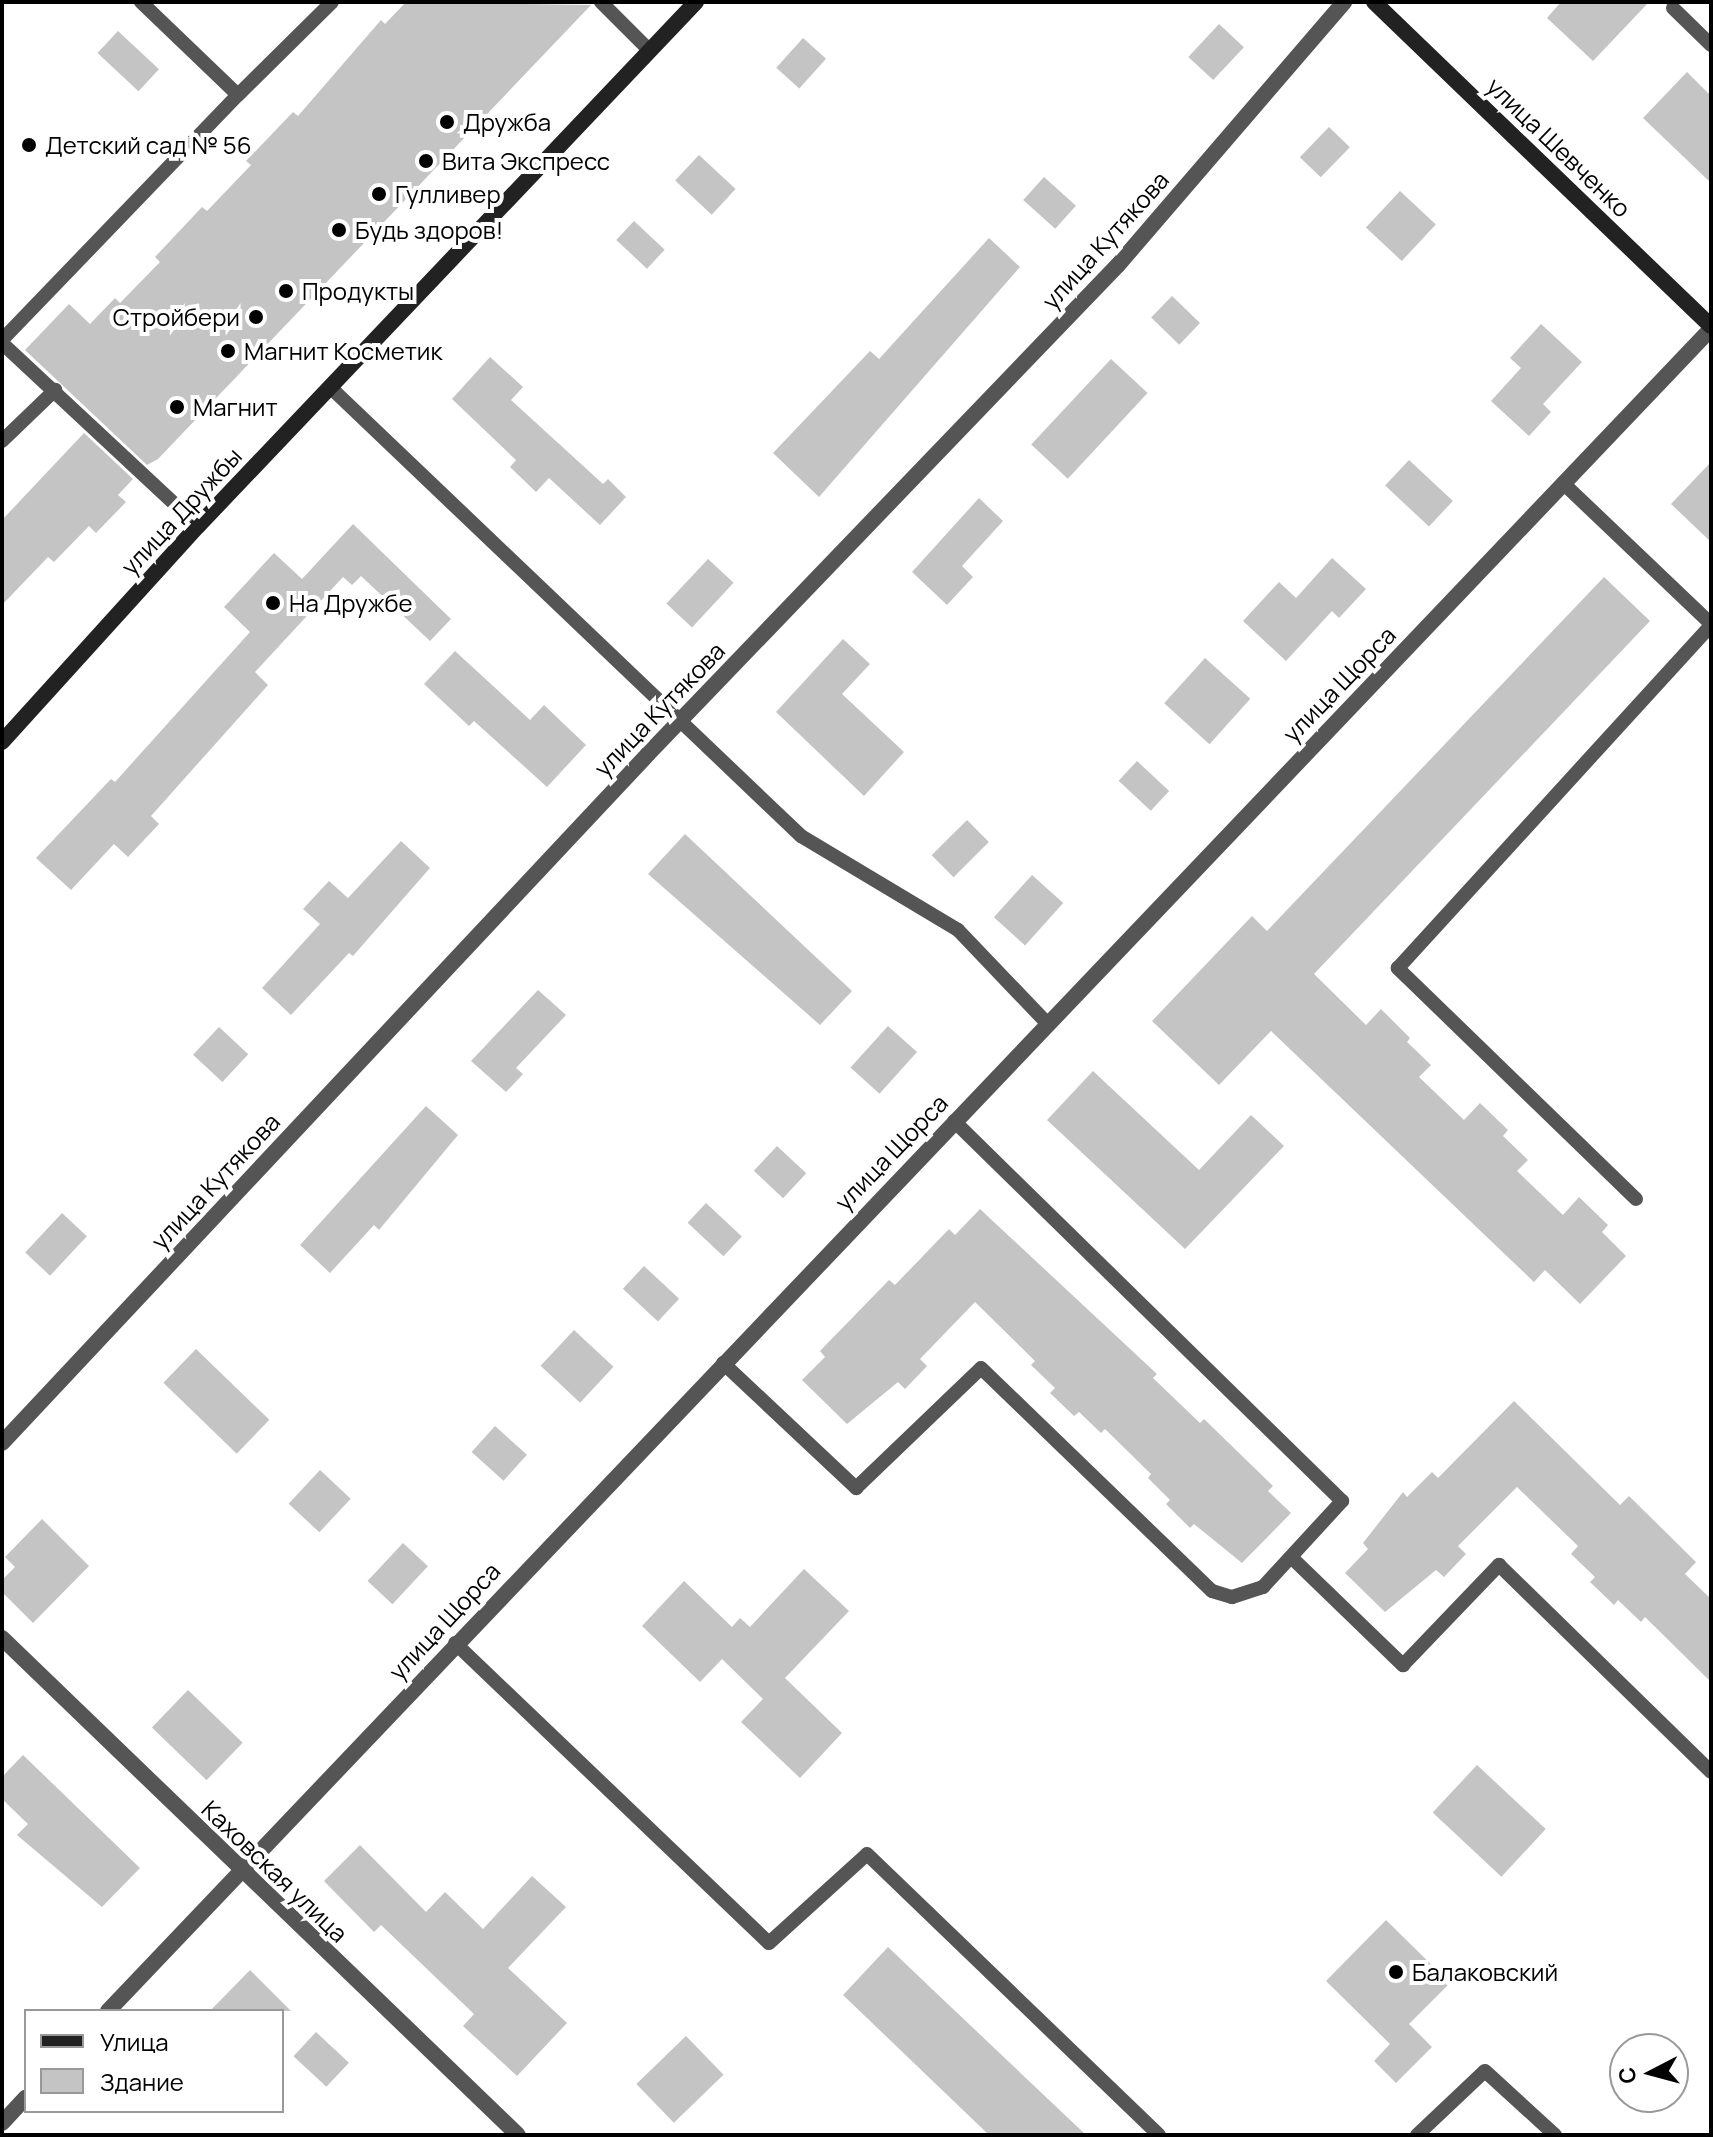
<!DOCTYPE html>
<html>
<head>
<meta charset="utf-8">
<style>
	body { margin:0 }
	#map { position:relative; width:1713px; height:2137px; overflow:hidden; background:#fff; font-family:Manrope,sans-serif }
	div>[style] { position:absolute }
	[style*='--x'] { left:calc(var(--x)*1px); top:calc(var(--y)*1px); width:calc(var(--w)*1px); rotate:calc(var(--a)*1deg) }
	.building>* { inset:0; background:#c4c4c4; transform-origin:0 0 }
	.lane>* { height:14px; margin:-7px; padding:0 7px; transform-origin:7px; border-radius:7px; background:#555 }
	.street>* { height:16px; margin:-8px; padding:0 8px; transform-origin:8px; border-radius:8px; background:#555 }
	.secondary>* { height:16px; margin:-8px; padding:0 8px; transform-origin:8px; border-radius:8px; background:#222 }
	.dots>* { width:22px; height:22px; translate:-50% -50%; box-sizing:border-box; border:4px solid #fff; border-radius:50% }
	span { translate:-50% -50%; white-space:nowrap; text-align:center; line-height:1.15; -webkit-text-stroke:8px #fff; paint-order:stroke }
	.poi-label { font-size:24px; color:#000 }
	.left { translate:0 -50%; text-align:left }
	.right { translate:-100% -50%; text-align:right }
	.street-label { font-size:24px; color:#000 }
	.frame { position:absolute; inset:0; border:4px solid #000; pointer-events:none }
	.legend { position:absolute; left:24px; top:2009px; width:260px; height:104px; box-sizing:border-box; background:#fff; border:2px solid #999; margin:0; padding:10px 14px; list-style:none; font-size:24px; color:#000 }
	.legend li { display:flex; align-items:center; gap:16px; height:40px }
	.legend b { width:40px; border:2px solid #999 }
	.north { position:absolute; left:1609px; top:2033px; width:80px; height:80px; box-sizing:border-box; background:#fff; border:2px solid #999; border-radius:50%; rotate:264deg; font-size:22px; font-weight:700; line-height:32px; text-align:center; color:#000 }
	.north::after { content:''; display:block; margin:auto; width:28px; height:36px; background:#000; clip-path:polygon(50% 0,100% 100%,50% 72%,0 100%) }
</style>
</head>
<body>
<div id="map">
	<div class="building">
		<div style="clip-path:polygon(406px 2px,591px 5px,158px 459px,147px 465px,25px 350px,69px 304px,90px 324px,115px 298px,120px 303px,160px 262px,155px 257px,202px 207px,207px 211px,251px 165px,246px 161px,293px 112px,298px 116px,381px 20px,385px 24px)"></div>
		<div style="clip-path:polygon(1561px 2px,1649px 2px,1593px 61px,1547px 18px)"></div>
		<div style="left:1219px;top:24px;width:34px;height:45px;rotate:43deg"></div>
		<div style="left:118px;top:31px;width:56px;height:30px;rotate:43deg"></div>
		<div style="left:803px;top:38px;width:31px;height:40px;rotate:42deg"></div>
		<div style="clip-path:polygon(1687px 72px,1711px 96px,1711px 183px,1643px 118px)"></div>
		<div style="left:1329px;top:127px;width:29px;height:42px;rotate:44deg"></div>
		<div style="left:699px;top:155px;width:50px;height:35px;rotate:43deg"></div>
		<div style="left:1044px;top:177px;width:43px;height:31px;rotate:42deg"></div>
		<div style="left:1400px;top:191px;width:49px;height:50px;rotate:43deg"></div>
		<div style="left:634px;top:221px;width:42px;height:26px;rotate:43deg"></div>
		<div style="clip-path:polygon(989px 238px,1020px 267px,819px 497px,773px 453px,870px 351px,879px 359px)"></div>
		<div style="left:1172px;top:296px;width:39px;height:30px;rotate:44deg"></div>
		<div style="clip-path:polygon(1541px 324px,1582px 362px,1543px 404px,1551px 412px,1529px 436px,1491px 401px,1521px 368px,1510px 358px)"></div>
		<div style="clip-path:polygon(490px 357px,523px 387px,511px 400px,603px 484px,608px 479px,626px 497px,600px 525px,549px 478px,536px 492px,510px 467px,516px 460px,452px 399px)"></div>
		<div style="left:1111px;top:359px;width:50px;height:117px;rotate:43deg"></div>
		<div style="clip-path:polygon(84px 433px,133px 479px,118px 495px,126px 502px,96px 533px,89px 526px,54px 562px,48px 557px,2px 605px,2px 520px)"></div>
		<div style="left:1409px;top:460px;width:60px;height:35px;rotate:43deg"></div>
		<div style="clip-path:polygon(1711px 462px,1711px 542px,1671px 504px)"></div>
		<div style="clip-path:polygon(979px 498px,1003px 521px,962px 566px,973px 577px,947px 605px,912px 572px)"></div>
		<div style="clip-path:polygon(353px 524px,451px 619px,430px 641px,361px 576px,352px 585px,343px 577px,255px 672px,268px 685px,151px 816px,159px 824px,128px 857px,114px 844px,71px 890px,36px 858px,111px 779px,115px 782px,250px 632px,224px 607px,274px 553px,302px 579px)"></div>
		<div style="clip-path:polygon(1332px 558px,1366px 589px,1339px 618px,1332px 611px,1286px 661px,1243px 621px,1279px 582px,1296px 598px)"></div>
		<div style="left:708px;top:559px;width:35px;height:61px;rotate:43deg"></div>
		<div style="clip-path:polygon(1604px 577px,1650px 621px,1314px 974px,1366px 1025px,1381px 1009px,1410px 1038px,1407px 1042px,1431px 1065px,1419px 1077px,1464px 1120px,1480px 1103px,1508px 1130px,1503px 1136px,1528px 1160px,1517px 1171px,1563px 1215px,1579px 1197px,1608px 1225px,1602px 1232px,1626px 1256px,1580px 1304px,1545px 1270px,1534px 1282px,1271px 1031px,1219px 1085px,1152px 1021px,1252px 916px,1267px 931px)"></div>
		<div style="clip-path:polygon(843px 639px,870px 664px,842px 694px,904px 752px,864px 796px,776px 712px)"></div>
		<div style="clip-path:polygon(455px 651px,530px 720px,544px 705px,586px 745px,547px 787px,474px 721px,469px 726px,424px 684px)"></div>
		<div style="left:1205px;top:658px;width:61px;height:61px;rotate:42deg"></div>
		<div style="left:1137px;top:761px;width:44px;height:27px;rotate:43deg"></div>
		<div style="left:967px;top:820px;width:31px;height:50px;rotate:45deg"></div>
		<div style="clip-path:polygon(685px 834px,852px 991px,820px 1025px,648px 874px)"></div>
		<div style="clip-path:polygon(401px 841px,430px 868px,353px 956px,349px 953px,291px 1015px,262px 988px,320px 924px,303px 909px,329px 881px,348px 898px)"></div>
		<div style="left:1032px;top:875px;width:42px;height:57px;rotate:42deg"></div>
		<div style="clip-path:polygon(538px 990px,566px 1015px,516px 1068px,523px 1074px,506px 1092px,471px 1061px)"></div>
		<div style="left:888px;top:1026px;width:39px;height:56px;rotate:42deg"></div>
		<div style="left:219px;top:1027px;width:40px;height:38px;rotate:43deg"></div>
		<div style="clip-path:polygon(1093px 1071px,1199px 1170px,1251px 1115px,1284px 1146px,1185px 1249px,1047px 1120px)"></div>
		<div style="clip-path:polygon(426px 1106px,458px 1135px,379px 1230px,374px 1225px,330px 1273px,300px 1245px)"></div>
		<div style="left:777px;top:1146px;width:40px;height:34px;rotate:43deg"></div>
		<div style="left:706px;top:1203px;width:49px;height:27px;rotate:43deg"></div>
		<div style="clip-path:polygon(980px 1209px,1157px 1374px,1153px 1378px,1200px 1423px,1204px 1419px,1273px 1486px,1268px 1491px,1291px 1513px,1242px 1563px,1194px 1524px,1190px 1528px,1166px 1504px,1170px 1500px,1148px 1478px,1151px 1474px,1105px 1429px,1101px 1433px,1079px 1412px,1074px 1416px,1050px 1393px,1055px 1388px,1031px 1365px,1035px 1361px,975px 1302px,920px 1359px,927px 1366px,905px 1389px,898px 1382px,847px 1424px,802px 1380px,825px 1357px,820px 1351px,889px 1280px,895px 1285px,949px 1229px,955px 1235px)"></div>
		<div style="left:62px;top:1213px;width:34px;height:54px;rotate:43deg"></div>
		<div style="left:644px;top:1266px;width:48px;height:31px;rotate:43deg"></div>
		<div style="left:574px;top:1330px;width:54px;height:49px;rotate:43deg"></div>
		<div style="left:196px;top:1349px;width:102px;height:47px;rotate:44deg"></div>
		<div style="clip-path:polygon(1514px 1401px,1620px 1505px,1629px 1496px,1696px 1562px,1685px 1574px,1711px 1599px,1711px 1682px,1645px 1617px,1641px 1622px,1618px 1600px,1614px 1605px,1590px 1582px,1595px 1577px,1571px 1554px,1578px 1546px,1517px 1487px,1458px 1546px,1466px 1554px,1444px 1577px,1436px 1570px,1385px 1612px,1345px 1573px,1368px 1549px,1363px 1543px,1403px 1492px,1407px 1497px,1432px 1472px,1438px 1478px)"></div>
		<div style="left:495px;top:1426px;width:43px;height:35px;rotate:42deg"></div>
		<div style="left:320px;top:1470px;width:42px;height:46px;rotate:43deg"></div>
		<div style="clip-path:polygon(42px 1519px,89px 1566px,33px 1623px,2px 1592px,2px 1580px,15px 1567px,5px 1557px)"></div>
		<div style="left:403px;top:1543px;width:34px;height:52px;rotate:43deg"></div>
		<div style="clip-path:polygon(804px 1569px,849px 1611px,785px 1678px,842px 1733px,800px 1778px,741px 1722px,763px 1699px,722px 1659px,700px 1682px,642px 1626px,684px 1581px,732px 1627px,740px 1618px,750px 1627px)"></div>
		<div style="left:188px;top:1690px;width:76px;height:52px;rotate:44deg"></div>
		<div style="clip-path:polygon(23px 1755px,140px 1868px,102px 1907px,17px 1835px,28px 1824px,2px 1799px,2px 1777px)"></div>
		<div style="left:1477px;top:1765px;width:94px;height:65px;rotate:43deg"></div>
		<div style="clip-path:polygon(360px 1845px,426px 1912px,445px 1892px,483px 1929px,532px 1876px,566px 1907px,508px 1968px,567px 2023px,517px 2076px,463px 2026px,474px 2014px,381px 1925px,374px 1932px,324px 1881px)"></div>
		<div style="clip-path:polygon(1386px 1920px,1450px 1983px,1409px 2024px,1432px 2047px,1396px 2083px,1374px 2061px,1390px 2044px,1326px 1981px)"></div>
		<div style="clip-path:polygon(888px 1947px,932px 1989px,1086px 2135px,989px 2135px,843px 1995px)"></div>
		<div style="clip-path:polygon(250px 1970px,291px 2011px,210px 2011px)"></div>
		<div style="left:316px;top:2032px;width:45px;height:33px;rotate:43deg"></div>
		<div style="left:686px;top:2036px;width:54px;height:69px;rotate:46deg"></div>
	</div>
	<div class="lane">
		<div style="--x:141;--y:2;--w:134;--a:43.8"></div>
		<div style="--x:238;--y:95;--w:132;--a:-44.7"></div>
		<div style="--x:601;--y:2;--w:69;--a:45"></div>
		<div style="--x:1673;--y:8;--w:53;--a:44.2"></div>
		<div style="--x:2;--y:340;--w:340;--a:-46.1"></div>
		<div style="--x:2;--y:343;--w:268;--a:43"></div>
		<div style="--x:330;--y:387;--w:651;--a:43.63"></div>
		<div style="--x:801;--y:836;--w:183;--a:30.9"></div>
		<div style="--x:958;--y:930;--w:129;--a:46.3"></div>
		<div style="--x:2;--y:441;--w:74;--a:-43.9"></div>
		<div style="--x:1563;--y:483;--w:204;--a:43.6"></div>
		<div style="--x:1636;--y:1199;--w:332;--a:-135.9"></div>
		<div style="--x:1398;--y:968;--w:464;--a:-47.6"></div>
		<div style="--x:723;--y:1363;--w:183;--a:43.2"></div>
		<div style="--x:856;--y:1488;--w:173;--a:-43.8"></div>
		<div style="--x:981;--y:1368;--w:321;--a:44"></div>
		<div style="--x:1212;--y:1591;--w:21;--a:17"></div>
		<div style="--x:1232;--y:1597;--w:33;--a:-18"></div>
		<div style="--x:1263;--y:1587;--w:117;--a:-47.4"></div>
		<div style="--x:1342;--y:1501;--w:543;--a:-135.6"></div>
		<div style="--x:1291;--y:1557;--w:156;--a:44"></div>
		<div style="--x:1403;--y:1665;--w:139;--a:-46.2"></div>
		<div style="--x:1499;--y:1565;--w:296;--a:44.3"></div>
		<div style="--x:455;--y:1643;--w:434;--a:43.7"></div>
		<div style="--x:769;--y:1943;--w:132;--a:-42.2"></div>
		<div style="--x:867;--y:1854;--w:405;--a:43.9"></div>
		<div style="--x:1417;--y:2135;--w:93;--a:-43.3"></div>
		<div style="--x:1485;--y:2071;--w:95;--a:42.4"></div>
	</div>
	<div class="street">
		<div style="--x:2;--y:1443;--w:944;--a:-46.84"></div>
		<div style="--x:648;--y:754;--w:678;--a:-46.14"></div>
		<div style="--x:1118;--y:265;--w:347;--a:-49.3"></div>
		<div style="--x:2;--y:1638;--w:716;--a:43.93"></div>
		<div style="--x:108;--y:2011;--w:2324;--a:-46.38"></div>
		<div style="--x:2;--y:2123;--w:35;--a:-47"></div>
	</div>
	<div class="secondary">
		<div style="--x:1374;--y:2;--w:467;--a:43.9"></div>
		<div style="--x:2;--y:742;--w:292;--a:-47.8"></div>
		<div style="--x:198;--y:526;--w:723;--a:-46.46"></div>
	</div>
	<div class="dots">
		<div style="left:447px;top:122px;background:#000"></div>
		<div style="left:29px;top:145px;background:#000"></div>
		<div style="left:426px;top:161px;background:#000"></div>
		<div style="left:379px;top:194px;background:#000"></div>
		<div style="left:339px;top:230px;background:#000"></div>
		<div style="left:286px;top:291px;background:#000"></div>
		<div style="left:256px;top:317px;background:#000"></div>
		<div style="left:228px;top:351px;background:#000"></div>
		<div style="left:177px;top:407px;background:#000"></div>
		<div style="left:273px;top:603px;background:#000"></div>
		<div style="left:1396px;top:1972px;background:#000"></div>
	</div>
	<div class="poi-label">
		<span class="left" style="left:463px;top:122px">Дружба</span>
		<span class="left" style="left:45px;top:145px">Детский сад № 56</span>
		<span class="left" style="left:442px;top:161px">Вита Экспресс</span>
		<span class="left" style="left:395px;top:194px">Гулливер</span>
		<span class="left" style="left:355px;top:230px">Будь здоров!</span>
		<span class="left" style="left:302px;top:291px">Продукты</span>
		<span class="right" style="left:240px;top:317px">Стройбери</span>
		<span class="left" style="left:244px;top:351px">Магнит Косметик</span>
		<span class="left" style="left:193px;top:407px">Магнит</span>
		<span class="left" style="left:289px;top:603px">На Дружбе</span>
		<span class="left" style="left:1412px;top:1972px">Балаковский</span>
	</div>
	<div class="street-label">
		<span style="left:1559px;top:147px;rotate:44deg">улица Шевченко</span>
		<span style="left:1105px;top:240px;rotate:-48deg">улица Кутякова</span>
		<span style="left:181px;top:511px;rotate:-47deg">улица Дружбы</span>
		<span style="left:1339px;top:684px;rotate:-46deg">улица Щорса</span>
		<span style="left:659px;top:709px;rotate:-46deg">улица Кутякова</span>
		<span style="left:891px;top:1152px;rotate:-46deg">улица Щорса</span>
		<span style="left:215px;top:1181px;rotate:-47deg">улица Кутякова</span>
		<span style="left:444px;top:1621px;rotate:-47deg">улица Щорса</span>
		<span style="left:275px;top:1871px;rotate:44deg">Каховская улица</span>
	</div>
	<div class="frame"></div>
	<ul class="legend">
	<li><b style="height:10px;background:#222"></b>Улица</li>
	<li><b style="height:22px;background:#c4c4c4"></b>Здание</li>
	</ul>
	<div class="north">С</div>
</div>
</body>
</html>
